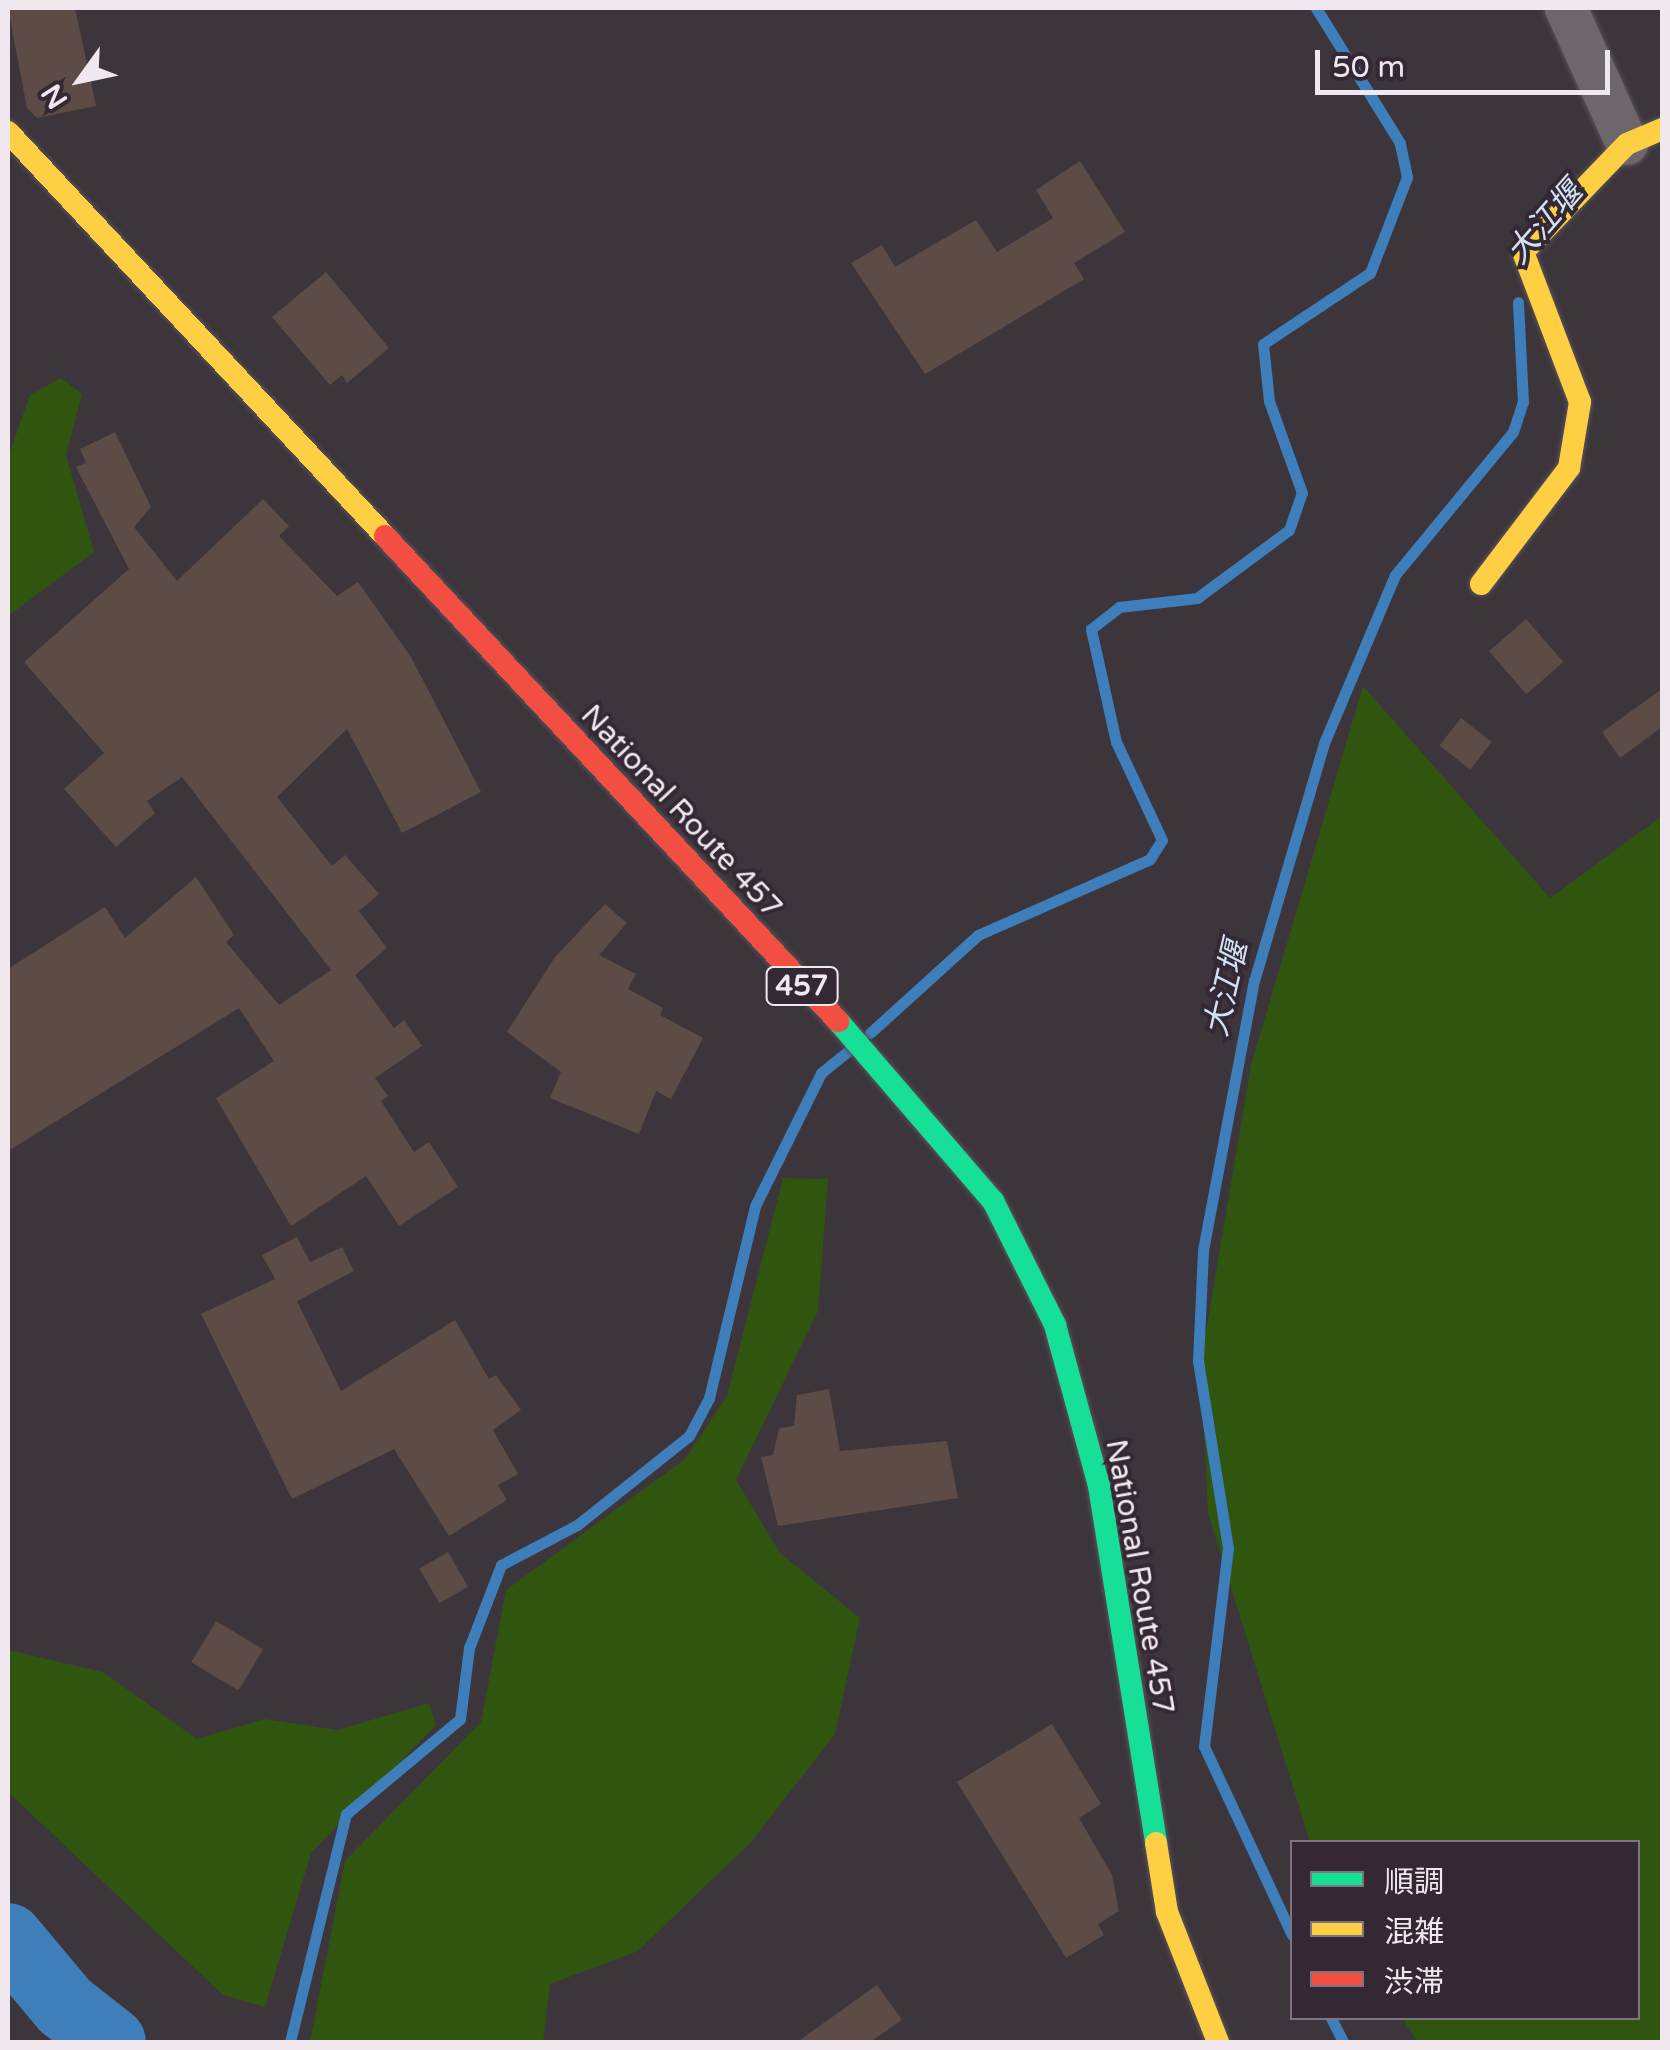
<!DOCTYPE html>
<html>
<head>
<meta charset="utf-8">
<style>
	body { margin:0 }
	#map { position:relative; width:1670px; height:2050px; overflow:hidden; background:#3c363c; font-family:"Varela Round","Noto Sans JP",sans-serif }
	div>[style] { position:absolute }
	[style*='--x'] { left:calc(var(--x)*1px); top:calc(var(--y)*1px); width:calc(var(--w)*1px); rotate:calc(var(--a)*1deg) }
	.green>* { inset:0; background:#2f550f }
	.stream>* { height:11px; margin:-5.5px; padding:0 5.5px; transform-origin:5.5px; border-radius:5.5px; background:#3e7fbb }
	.river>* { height:70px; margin:-35px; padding:0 35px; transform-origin:35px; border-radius:35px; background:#3e7fbb }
	.building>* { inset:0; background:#5d4b45; transform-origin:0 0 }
	.roads { filter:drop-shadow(0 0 2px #595358) drop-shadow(0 0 2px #595358) }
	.street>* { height:42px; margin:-21px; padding:0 21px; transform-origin:21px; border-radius:21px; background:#6d676d }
	.fast>* { height:22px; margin:-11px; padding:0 11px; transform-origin:11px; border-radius:11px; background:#16e098 }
	.slow>* { height:22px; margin:-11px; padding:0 11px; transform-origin:11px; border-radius:11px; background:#ffcf43 }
	.jam>* { height:22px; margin:-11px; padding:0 11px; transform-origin:11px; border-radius:11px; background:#f24e42 }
	span { translate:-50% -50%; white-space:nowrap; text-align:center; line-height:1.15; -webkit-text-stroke:8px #352835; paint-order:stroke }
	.shield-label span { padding:2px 8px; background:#352835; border:2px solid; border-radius:8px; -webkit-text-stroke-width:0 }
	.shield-label { font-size:28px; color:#f0e7ef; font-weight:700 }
	.street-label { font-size:30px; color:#f0e7ef }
	.water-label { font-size:32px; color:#d0e2f3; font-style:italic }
	.frame { position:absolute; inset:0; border:10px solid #f0e7ef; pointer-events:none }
	.legend { position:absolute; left:1290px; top:1840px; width:350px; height:180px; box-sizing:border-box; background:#352835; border:2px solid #80747f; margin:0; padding:12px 18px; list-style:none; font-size:30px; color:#f0e7ef }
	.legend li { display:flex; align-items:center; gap:20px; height:50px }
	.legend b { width:50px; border:2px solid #80747f }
	.north { position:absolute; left:30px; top:30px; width:100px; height:100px; -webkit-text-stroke:8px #352835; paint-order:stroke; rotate:237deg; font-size:28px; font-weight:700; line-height:40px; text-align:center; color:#f0e7ef }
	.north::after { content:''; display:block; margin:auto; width:35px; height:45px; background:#f0e7ef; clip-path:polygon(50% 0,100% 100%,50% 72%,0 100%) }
	.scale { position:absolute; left:1315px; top:50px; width:295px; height:45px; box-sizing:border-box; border:5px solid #f0e7ef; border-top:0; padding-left:12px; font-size:30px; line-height:35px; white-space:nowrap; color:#f0e7ef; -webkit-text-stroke:8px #352835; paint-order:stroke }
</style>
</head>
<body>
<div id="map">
	<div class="green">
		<div style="clip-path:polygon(61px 378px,82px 394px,66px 455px,94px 552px,8px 616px,8px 458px,30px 395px)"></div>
		<div style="clip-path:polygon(1363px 686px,1550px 898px,1662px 816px,1662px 2042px,1418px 2042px,1402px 2018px,1638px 2018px,1638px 1842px,1310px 1842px,1208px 1513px,1201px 1361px,1251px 1065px)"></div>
		<div style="clip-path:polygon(783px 1178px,828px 1179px,818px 1311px,736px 1480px,780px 1553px,860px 1618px,835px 1734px,751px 1842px,638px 1951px,550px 1984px,543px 2042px,310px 2042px,345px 1861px,481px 1722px,506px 1590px,685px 1459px,727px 1396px)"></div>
		<div style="clip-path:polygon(8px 1650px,103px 1672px,197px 1739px,264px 1719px,338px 1730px,429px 1703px,436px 1725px,311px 1853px,265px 2007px,223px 1995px,8px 1792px)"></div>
	</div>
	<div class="stream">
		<div style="--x:870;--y:1033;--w:146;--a:-42.2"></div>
		<div style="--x:978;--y:935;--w:188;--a:-23.8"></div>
		<div style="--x:1150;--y:859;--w:22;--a:-58"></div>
		<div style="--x:1162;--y:840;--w:108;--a:-115.1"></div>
		<div style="--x:1116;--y:742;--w:116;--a:-102.5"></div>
		<div style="--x:1091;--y:629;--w:36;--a:-38"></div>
		<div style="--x:1119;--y:607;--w:79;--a:-6.6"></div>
		<div style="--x:1197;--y:598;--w:114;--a:-36.5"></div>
		<div style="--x:1289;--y:530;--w:39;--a:-71"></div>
		<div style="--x:1302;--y:493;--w:98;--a:-109.7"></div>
		<div style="--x:1269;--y:401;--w:57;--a:-96"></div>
		<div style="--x:1263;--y:344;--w:128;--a:-33.6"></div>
		<div style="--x:1370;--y:273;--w:103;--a:-68.9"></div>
		<div style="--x:1407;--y:177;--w:35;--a:-102"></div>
		<div style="--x:1400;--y:143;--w:159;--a:-121.9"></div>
		<div style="--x:1292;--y:1935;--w:208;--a:-115"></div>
		<div style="--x:1204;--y:1746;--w:199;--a:-83.1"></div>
		<div style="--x:1228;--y:1548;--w:189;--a:-99.1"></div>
		<div style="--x:1198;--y:1361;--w:111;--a:-87.4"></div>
		<div style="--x:1203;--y:1250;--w:274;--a:-79.3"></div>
		<div style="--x:1254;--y:981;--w:248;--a:-73.6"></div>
		<div style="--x:1324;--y:743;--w:182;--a:-67.1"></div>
		<div style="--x:1395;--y:575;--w:185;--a:-50.5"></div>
		<div style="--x:1513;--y:432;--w:32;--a:-72"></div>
		<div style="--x:1523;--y:402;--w:100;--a:-92.9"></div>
		<div style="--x:1331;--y:2018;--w:27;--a:63"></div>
		<div style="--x:290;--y:2042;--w:235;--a:-76.2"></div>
		<div style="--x:346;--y:1814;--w:148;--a:-39.8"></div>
		<div style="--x:460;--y:1719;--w:72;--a:-82.8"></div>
		<div style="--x:469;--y:1648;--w:89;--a:-68.9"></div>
		<div style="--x:501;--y:1565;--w:86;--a:-27.8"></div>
		<div style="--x:577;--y:1525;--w:143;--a:-38.5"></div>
		<div style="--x:689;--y:1436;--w:43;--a:-62.2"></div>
		<div style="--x:709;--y:1398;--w:197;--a:-76.5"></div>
		<div style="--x:755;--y:1206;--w:148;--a:-63.6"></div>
		<div style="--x:821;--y:1073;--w:35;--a:-39"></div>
	</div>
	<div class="river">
		<div style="--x:8;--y:1938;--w:89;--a:50"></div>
		<div style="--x:65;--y:2006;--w:58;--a:38"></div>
	</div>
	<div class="building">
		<div style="clip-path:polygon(8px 8px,75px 8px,96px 106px,37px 118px,27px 108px)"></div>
		<div style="clip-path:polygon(1080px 161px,1125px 232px,1074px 263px,1084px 279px,925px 374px,851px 263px,882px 245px,895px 267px,976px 220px,997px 252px,1053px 218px,1036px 190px)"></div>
		<div style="clip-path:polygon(326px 272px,389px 348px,347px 383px,342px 375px,330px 385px,272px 317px)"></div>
		<div style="clip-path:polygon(115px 432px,151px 507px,134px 527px,177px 581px,263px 499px,289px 526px,279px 536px,337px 596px,358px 582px,411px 657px,481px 792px,402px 833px,347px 729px,277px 797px,332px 866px,345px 855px,379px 894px,359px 911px,387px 948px,355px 975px,394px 1028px,404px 1020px,422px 1046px,375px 1078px,388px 1096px,381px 1101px,414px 1152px,429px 1142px,458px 1187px,399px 1226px,366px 1176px,291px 1226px,216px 1098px,274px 1061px,239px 1008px,8px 1151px,8px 969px,105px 907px,125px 938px,196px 877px,234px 935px,226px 942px,279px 1005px,331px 970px,182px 777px,147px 801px,155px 813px,116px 847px,64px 789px,104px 753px,24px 662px,129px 569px,76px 467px,86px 463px,80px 449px)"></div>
		<div style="left:1526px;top:619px;width:57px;height:49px;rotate:49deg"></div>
		<div style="clip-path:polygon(1662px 689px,1662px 727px,1620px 758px,1602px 732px)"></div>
		<div style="left:1461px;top:718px;width:39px;height:35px;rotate:38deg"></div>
		<div style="clip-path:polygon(605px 904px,627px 923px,599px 955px,636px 974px,628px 989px,663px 1008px,660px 1015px,703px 1038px,671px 1099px,656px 1091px,639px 1134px,550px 1098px,561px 1072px,507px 1032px,555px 957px)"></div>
		<div style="clip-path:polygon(297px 1237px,310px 1262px,342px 1247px,354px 1271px,297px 1301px,341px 1391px,455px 1320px,489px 1379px,496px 1375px,521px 1410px,493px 1430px,518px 1474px,498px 1485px,507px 1500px,449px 1536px,394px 1449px,292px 1499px,201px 1314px,275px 1279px,262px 1255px)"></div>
		<div style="clip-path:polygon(829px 1389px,840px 1451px,947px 1441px,958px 1498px,778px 1526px,761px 1457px,773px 1455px,779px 1428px,794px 1426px,797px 1395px)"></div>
		<div style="left:448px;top:1552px;width:40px;height:33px;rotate:60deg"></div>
		<div style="left:216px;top:1621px;width:55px;height:48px;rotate:31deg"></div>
		<div style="clip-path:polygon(1052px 1724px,1101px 1804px,1079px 1818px,1112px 1875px,1119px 1911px,1098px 1924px,1104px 1935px,1066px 1958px,957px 1782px)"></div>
		<div style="clip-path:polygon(877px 1985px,902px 2020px,870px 2042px,797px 2042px)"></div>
	</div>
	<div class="roads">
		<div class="street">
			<div style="--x:1566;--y:8;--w:149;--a:65.8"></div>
		</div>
		<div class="fast">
			<div style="--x:838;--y:1021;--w:238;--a:49.3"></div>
			<div style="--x:993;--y:1201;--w:139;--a:63.4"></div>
			<div style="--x:1055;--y:1325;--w:167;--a:74.7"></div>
			<div style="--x:1099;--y:1486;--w:362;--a:80.9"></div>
		</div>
		<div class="slow">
			<div style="--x:8;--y:132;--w:553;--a:46.98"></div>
			<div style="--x:1481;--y:584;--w:146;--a:-52.8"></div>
			<div style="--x:1569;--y:468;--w:67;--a:-80.5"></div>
			<div style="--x:1580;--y:402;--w:160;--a:-110.8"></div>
			<div style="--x:1523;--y:252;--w:150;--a:-46.1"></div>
			<div style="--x:1627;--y:144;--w:38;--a:-23"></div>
			<div style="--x:1156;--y:1843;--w:70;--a:80.9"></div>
			<div style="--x:1167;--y:1912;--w:140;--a:68.6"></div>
		</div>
		<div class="jam">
			<div style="--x:385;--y:536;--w:664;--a:46.95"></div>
		</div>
	</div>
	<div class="shield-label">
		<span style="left:802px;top:986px">457</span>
	</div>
	<div class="street-label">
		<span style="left:681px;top:812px;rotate:47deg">National Route 457</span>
		<span style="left:1139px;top:1577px;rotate:80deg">National Route 457</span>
	</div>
	<div class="water-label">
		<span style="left:1545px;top:223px;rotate:-49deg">大江堰</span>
		<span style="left:1227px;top:989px;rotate:-77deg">大江堰</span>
	</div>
	<div class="frame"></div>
	<ul class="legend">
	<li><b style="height:12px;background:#16e098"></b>順調</li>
	<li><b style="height:12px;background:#ffcf43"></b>混雑</li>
	<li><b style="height:12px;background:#f24e42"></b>渋滞</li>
	</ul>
	<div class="north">N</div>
	<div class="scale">50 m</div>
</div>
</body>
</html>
